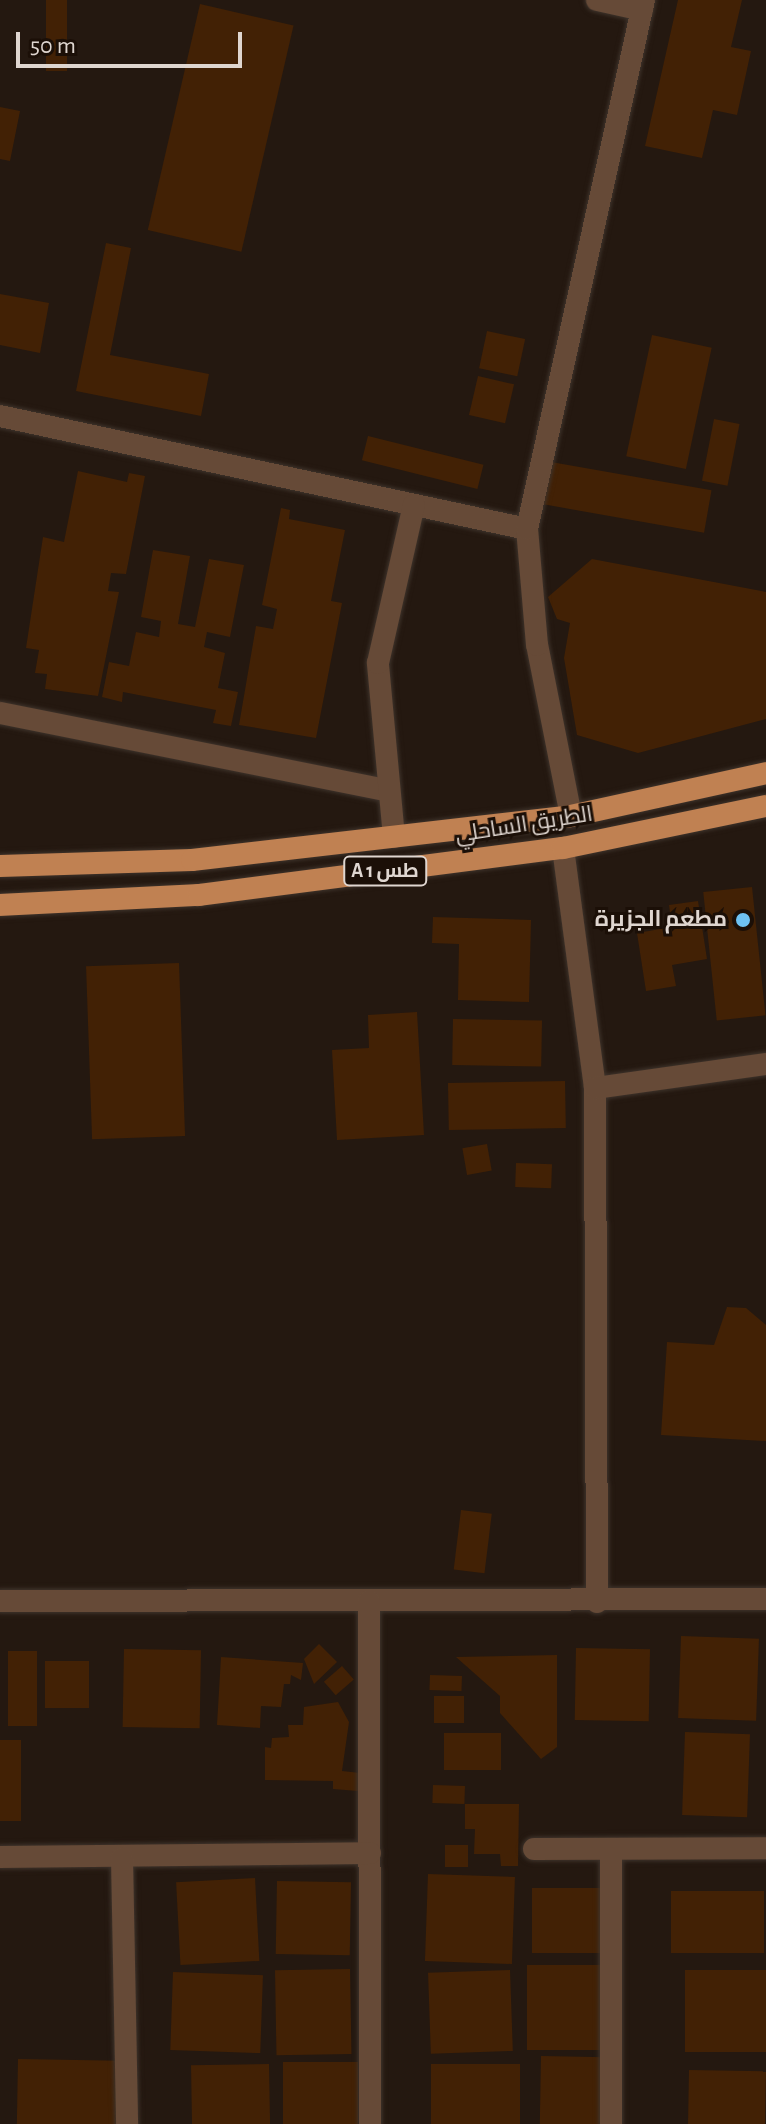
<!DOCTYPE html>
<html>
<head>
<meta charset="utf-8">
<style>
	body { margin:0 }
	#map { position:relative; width:766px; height:2124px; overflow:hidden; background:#241810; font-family:"Alegreya Sans",Cairo,sans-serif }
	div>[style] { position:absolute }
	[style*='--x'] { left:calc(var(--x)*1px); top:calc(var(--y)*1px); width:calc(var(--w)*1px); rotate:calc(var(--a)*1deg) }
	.building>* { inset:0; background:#422105; transform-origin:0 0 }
	.roads { filter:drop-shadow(0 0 2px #3e332b) drop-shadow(0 0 2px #3e332b) }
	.minor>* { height:22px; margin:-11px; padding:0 11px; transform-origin:11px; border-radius:11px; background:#664a37 }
	.trunk>* { height:22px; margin:-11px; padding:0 11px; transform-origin:11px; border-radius:11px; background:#c08152 }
	.dots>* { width:22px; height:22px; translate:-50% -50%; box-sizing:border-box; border:4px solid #1b0f07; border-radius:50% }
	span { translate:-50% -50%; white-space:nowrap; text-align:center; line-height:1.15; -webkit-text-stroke:6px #1b0f07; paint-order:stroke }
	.shield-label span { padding:2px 6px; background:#1b0f07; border:2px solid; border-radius:6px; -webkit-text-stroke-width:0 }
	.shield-label { font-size:20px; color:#dfd6d0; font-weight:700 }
	.street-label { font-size:22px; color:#dfd6d0 }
	.poi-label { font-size:22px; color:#dfd6d0; font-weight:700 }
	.right { translate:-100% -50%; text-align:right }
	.scale { position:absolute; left:16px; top:32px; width:226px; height:36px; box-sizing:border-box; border:4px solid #dfd6d0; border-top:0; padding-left:10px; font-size:24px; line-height:28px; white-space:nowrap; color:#dfd6d0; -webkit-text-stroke:6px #1b0f07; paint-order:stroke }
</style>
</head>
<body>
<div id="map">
	<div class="building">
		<div style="left:46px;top:0;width:21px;height:71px"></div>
		<div style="clip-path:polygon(678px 0,742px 0,731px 47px,751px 51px,737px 115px,713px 110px,702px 158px,645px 146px)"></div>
		<div style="left:200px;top:4px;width:96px;height:232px;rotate:13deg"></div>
		<div style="clip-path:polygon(0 107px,20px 111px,10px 161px,0 159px)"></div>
		<div style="clip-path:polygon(106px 243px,131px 248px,110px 355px,209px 374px,201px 416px,76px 391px)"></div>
		<div style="clip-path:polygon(0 294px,49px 303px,40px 353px,0 345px)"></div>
		<div style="left:487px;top:331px;width:39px;height:38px;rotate:12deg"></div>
		<div style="left:652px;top:335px;width:61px;height:124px;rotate:12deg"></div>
		<div style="left:478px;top:376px;width:37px;height:40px;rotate:13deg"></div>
		<div style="left:714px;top:419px;width:26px;height:63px;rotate:11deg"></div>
		<div style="left:368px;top:436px;width:119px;height:25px;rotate:14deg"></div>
		<div style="left:551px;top:462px;width:163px;height:43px;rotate:10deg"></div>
		<div style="clip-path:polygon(78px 471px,127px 482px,129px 473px,145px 476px,126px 574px,111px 573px,108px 591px,119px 592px,98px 696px,45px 689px,47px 674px,35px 673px,39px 650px,26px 648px,43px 537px,64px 542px)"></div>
		<div style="clip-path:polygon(281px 508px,290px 510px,289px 519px,345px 530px,331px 601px,342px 603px,316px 738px,239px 725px,256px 626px,273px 629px,277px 609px,262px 605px)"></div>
		<div style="clip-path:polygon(153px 550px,190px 556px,178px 624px,195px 627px,209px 559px,244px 565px,230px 637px,207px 632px,204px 647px,225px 653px,218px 688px,238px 692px,231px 726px,213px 723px,216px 710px,123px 692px,122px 702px,102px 697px,109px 662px,129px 666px,136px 632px,159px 637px,161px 621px,141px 617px)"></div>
		<div style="clip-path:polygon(592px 559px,766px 592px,766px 719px,638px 753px,577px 735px,564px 658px,570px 623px,557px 619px,548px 597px)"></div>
		<div style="left:752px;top:887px;width:129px;height:49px;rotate:84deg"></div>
		<div style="clip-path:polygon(698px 901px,707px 959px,672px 965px,676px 986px,646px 991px,637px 933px,672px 927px,669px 905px)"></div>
		<div style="clip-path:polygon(433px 917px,531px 920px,529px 1002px,458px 1000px,459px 944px,432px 943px)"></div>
		<div style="left:179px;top:963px;width:173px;height:93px;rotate:88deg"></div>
		<div style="clip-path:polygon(417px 1012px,424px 1135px,337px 1140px,332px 1050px,369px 1048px,368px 1015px)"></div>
		<div style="left:453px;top:1019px;width:89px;height:46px;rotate:1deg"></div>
		<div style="left:565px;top:1081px;width:47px;height:117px;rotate:89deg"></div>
		<div style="left:487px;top:1144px;width:27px;height:25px;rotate:80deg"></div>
		<div style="left:516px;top:1163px;width:36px;height:24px;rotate:2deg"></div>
		<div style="clip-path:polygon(727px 1307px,746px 1308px,766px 1325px,766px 1441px,661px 1435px,667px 1342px,714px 1345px)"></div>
		<div style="left:461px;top:1510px;width:31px;height:60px;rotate:7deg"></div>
		<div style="left:681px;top:1636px;width:78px;height:82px;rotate:2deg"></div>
		<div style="clip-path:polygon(319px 1644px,337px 1662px,314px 1684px,304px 1659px)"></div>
		<div style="left:576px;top:1648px;width:74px;height:72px;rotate:1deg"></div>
		<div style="left:124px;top:1649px;width:77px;height:78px;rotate:1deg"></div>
		<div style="left:8px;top:1651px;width:29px;height:75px"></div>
		<div style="clip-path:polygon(557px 1655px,557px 1747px,541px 1759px,500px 1713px,500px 1696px,456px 1657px)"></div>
		<div style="clip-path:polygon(221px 1657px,303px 1663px,301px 1680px,291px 1675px,290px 1684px,284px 1684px,281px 1707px,261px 1706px,260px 1728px,217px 1725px)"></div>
		<div style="left:45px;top:1661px;width:44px;height:47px"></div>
		<div style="left:342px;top:1666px;width:18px;height:24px;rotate:49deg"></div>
		<div style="left:430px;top:1675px;width:32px;height:15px;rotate:2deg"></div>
		<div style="left:434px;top:1696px;width:30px;height:27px"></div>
		<div style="clip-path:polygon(338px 1702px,349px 1722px,342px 1771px,360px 1773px,358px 1791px,333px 1789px,333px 1781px,265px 1780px,265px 1747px,271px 1748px,272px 1738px,289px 1737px,288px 1725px,303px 1725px,304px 1707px)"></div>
		<div style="left:685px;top:1732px;width:65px;height:83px;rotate:2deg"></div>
		<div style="left:444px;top:1733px;width:57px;height:37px"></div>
		<div style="left:0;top:1740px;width:21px;height:81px"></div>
		<div style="left:433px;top:1785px;width:32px;height:18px;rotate:2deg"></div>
		<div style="clip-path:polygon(465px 1804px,519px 1804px,518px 1866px,501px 1866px,500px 1854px,474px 1854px,475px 1829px,465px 1829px)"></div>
		<div style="left:445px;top:1845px;width:23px;height:22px"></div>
		<div style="left:428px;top:1874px;width:87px;height:87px;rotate:2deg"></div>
		<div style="left:255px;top:1878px;width:83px;height:79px;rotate:87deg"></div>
		<div style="left:277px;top:1881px;width:74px;height:73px;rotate:1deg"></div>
		<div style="left:532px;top:1888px;width:71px;height:65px"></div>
		<div style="left:764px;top:1891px;width:62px;height:93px;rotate:90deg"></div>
		<div style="left:527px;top:1965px;width:79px;height:85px"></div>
		<div style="left:350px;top:1969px;width:85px;height:75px;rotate:89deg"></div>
		<div style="left:510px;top:1970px;width:81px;height:82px;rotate:88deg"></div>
		<div style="left:766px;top:1970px;width:82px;height:81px;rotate:90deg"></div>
		<div style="left:173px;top:1972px;width:90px;height:78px;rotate:2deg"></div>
		<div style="left:541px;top:2056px;width:66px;height:68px;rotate:1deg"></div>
		<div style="left:18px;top:2059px;width:102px;height:65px;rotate:1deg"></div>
		<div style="left:283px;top:2062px;width:75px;height:62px"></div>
		<div style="left:269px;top:2064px;width:60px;height:78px;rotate:89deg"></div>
		<div style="left:431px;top:2064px;width:89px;height:60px"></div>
		<div style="left:689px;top:2070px;width:77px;height:54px;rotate:1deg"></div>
	</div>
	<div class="roads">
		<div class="minor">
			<div style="--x:597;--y:0;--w:46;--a:12.5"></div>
			<div style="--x:0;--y:416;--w:539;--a:12.1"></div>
			<div style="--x:0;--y:713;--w:394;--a:11.3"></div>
			<div style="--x:571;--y:816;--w:174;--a:-101.2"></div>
			<div style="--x:537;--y:645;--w:116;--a:-94.9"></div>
			<div style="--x:527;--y:529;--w:542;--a:-77.53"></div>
			<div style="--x:394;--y:837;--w:175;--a:-95.3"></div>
			<div style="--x:378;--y:663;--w:162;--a:-77.2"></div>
			<div style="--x:563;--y:848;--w:242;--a:82.4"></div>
			<div style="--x:595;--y:1088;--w:514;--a:89.78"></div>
			<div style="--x:595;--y:1088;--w:173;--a:-8"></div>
			<div style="--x:0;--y:1601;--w:766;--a:-0.15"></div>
			<div style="--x:369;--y:1601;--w:523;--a:89.89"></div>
			<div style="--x:534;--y:1849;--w:232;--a:-0.2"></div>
			<div style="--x:0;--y:1857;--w:370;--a:-0.6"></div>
			<div style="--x:122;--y:1858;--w:266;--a:88.9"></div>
			<div style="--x:611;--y:2124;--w:275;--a:-90"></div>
		</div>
		<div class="trunk">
			<div style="--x:0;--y:866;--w:192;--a:-1.8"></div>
			<div style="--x:192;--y:860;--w:382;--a:-6.6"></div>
			<div style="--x:571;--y:816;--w:200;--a:-12.4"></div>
			<div style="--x:0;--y:905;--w:199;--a:-2.9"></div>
			<div style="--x:199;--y:895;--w:367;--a:-7.4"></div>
			<div style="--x:563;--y:848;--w:207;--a:-11.7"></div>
		</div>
	</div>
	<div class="dots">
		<div style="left:743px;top:920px;background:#6ec2f3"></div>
	</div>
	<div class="shield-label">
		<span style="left:385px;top:871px">A 1 طس</span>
	</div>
	<div class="street-label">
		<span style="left:524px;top:825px;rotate:-9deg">الطريق الساحلي</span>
	</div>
	<div class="poi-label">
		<span class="right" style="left:727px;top:920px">مطعم الجزيرة</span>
	</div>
	<div class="scale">50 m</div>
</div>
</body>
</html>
